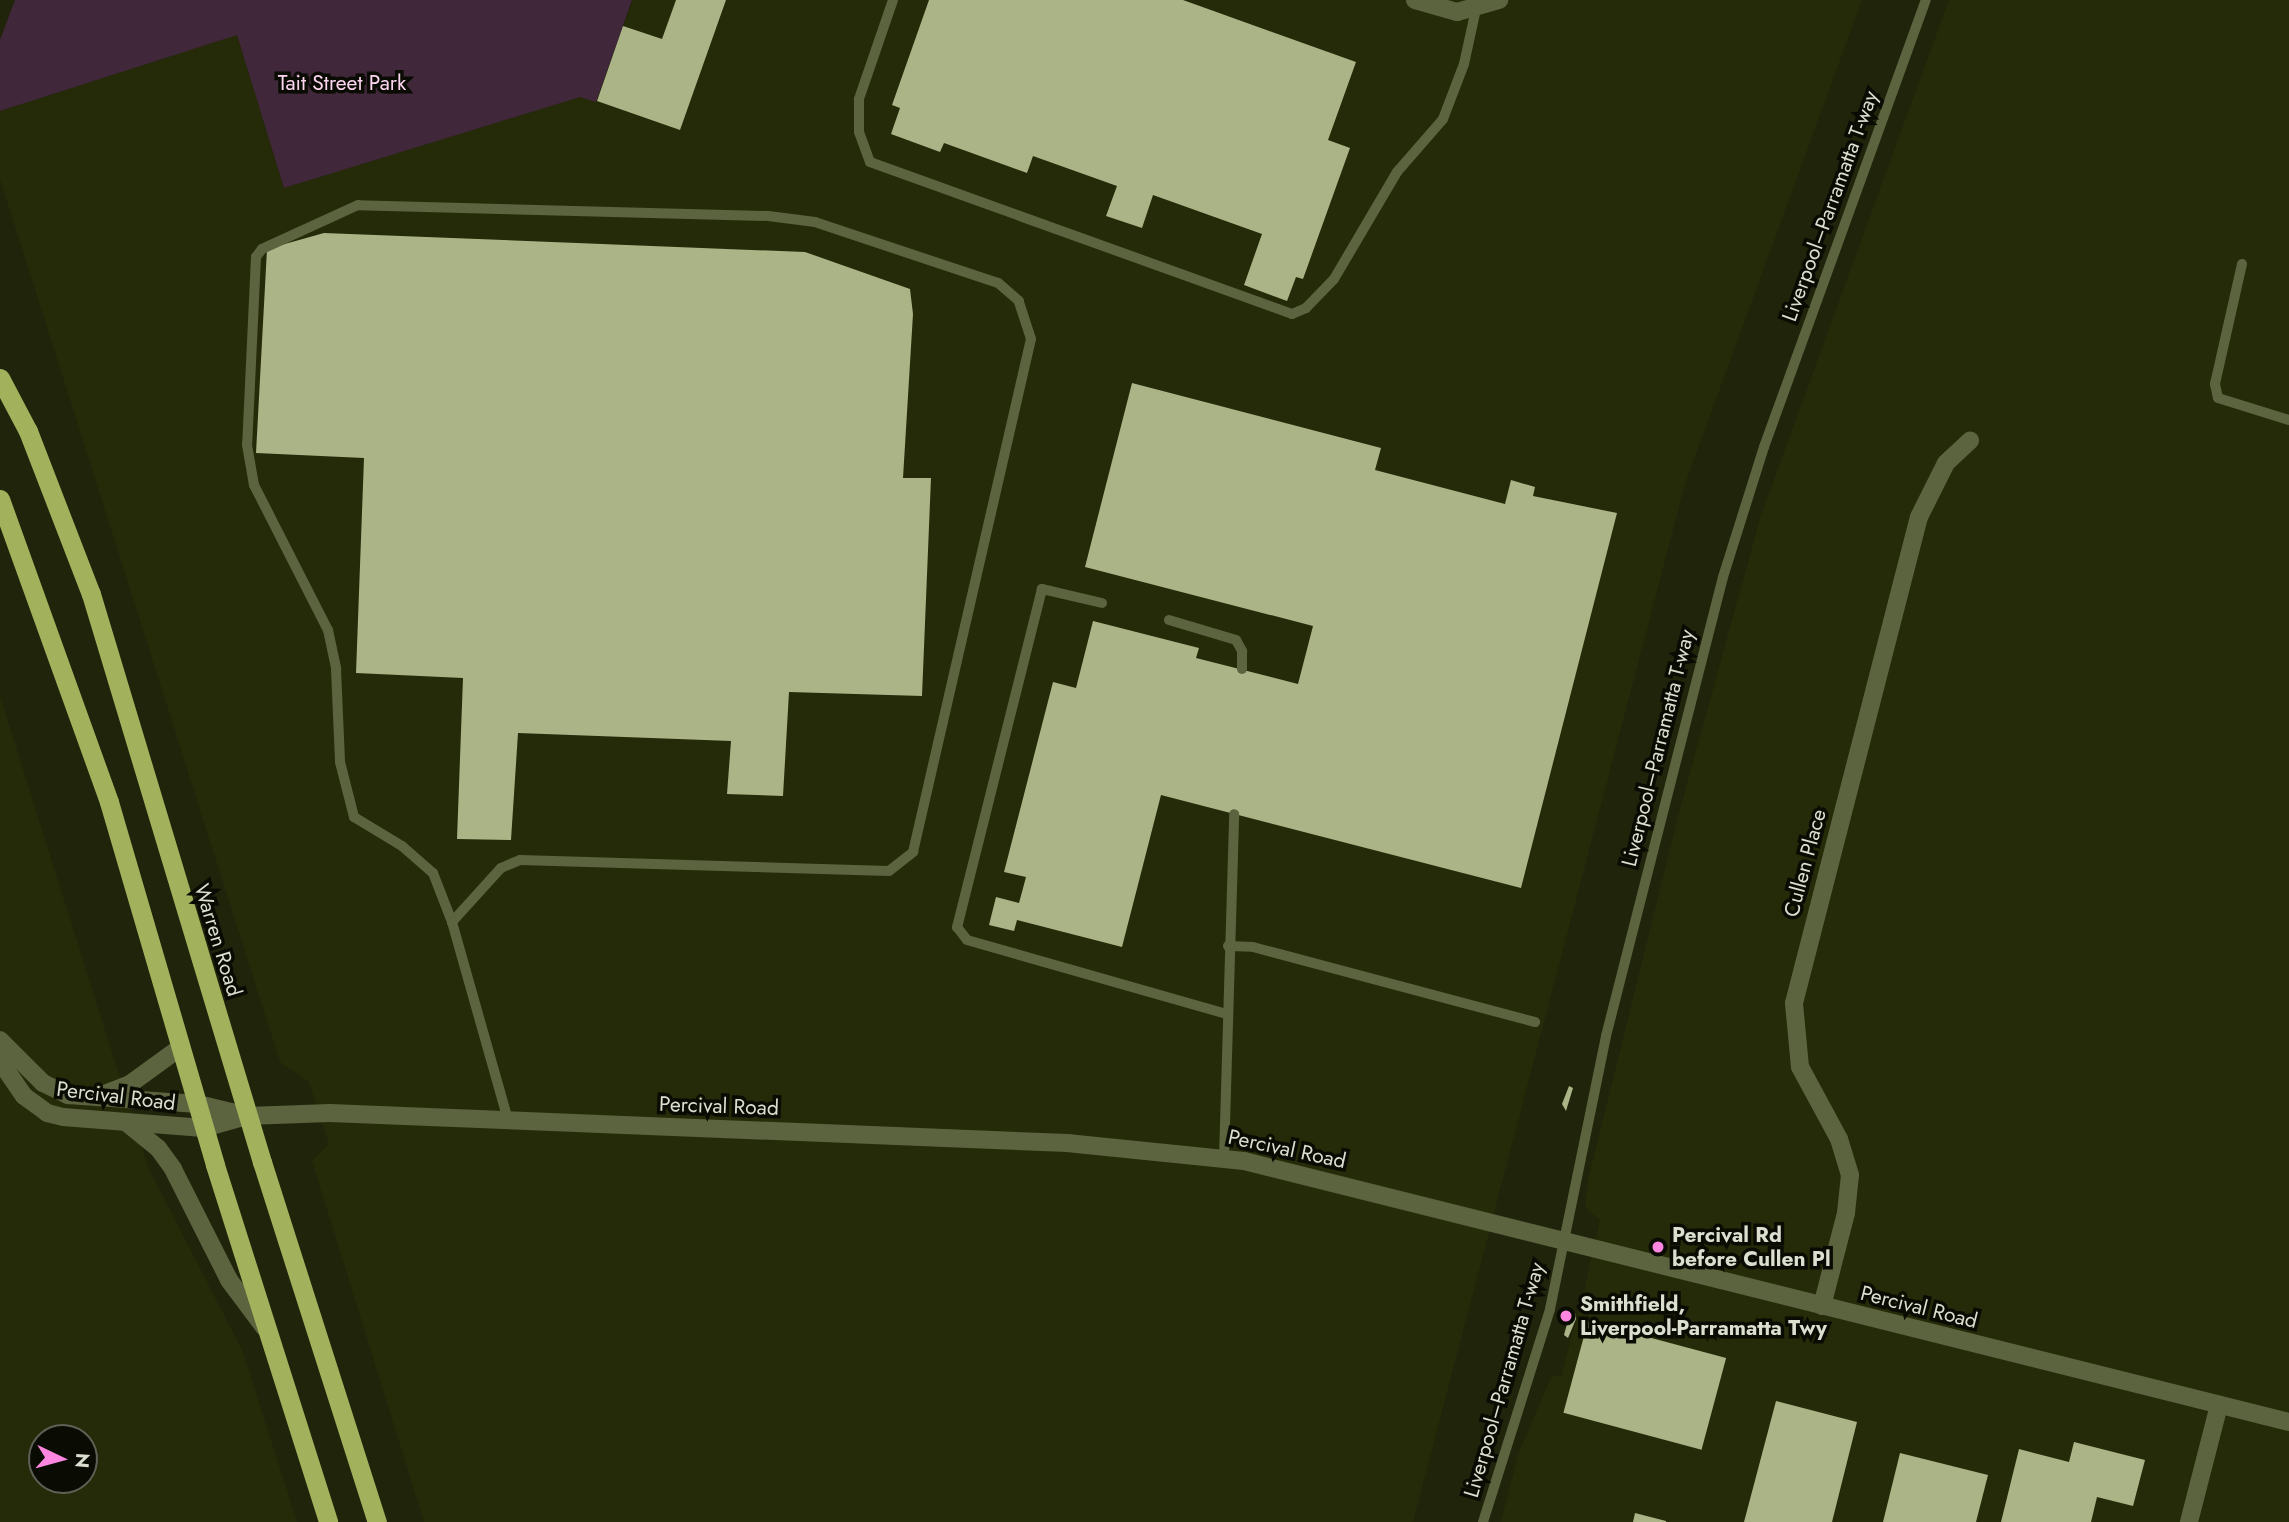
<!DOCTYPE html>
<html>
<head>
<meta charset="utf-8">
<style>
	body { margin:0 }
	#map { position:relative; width:2289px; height:1522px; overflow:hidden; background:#20240b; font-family:Jost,sans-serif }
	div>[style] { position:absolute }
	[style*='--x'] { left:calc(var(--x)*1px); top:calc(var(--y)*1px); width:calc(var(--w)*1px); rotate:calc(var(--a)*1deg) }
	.built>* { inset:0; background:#252b09 }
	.green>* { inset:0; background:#40273a }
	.building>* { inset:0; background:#aab487; transform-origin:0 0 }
	.service>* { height:10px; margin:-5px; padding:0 5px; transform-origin:5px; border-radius:5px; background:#5b633f }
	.minor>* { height:18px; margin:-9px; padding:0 9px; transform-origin:9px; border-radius:9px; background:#5b633f }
	.trunk>* { height:19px; margin:-9.5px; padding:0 9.5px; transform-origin:9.5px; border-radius:9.5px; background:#a2b25c }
	.dots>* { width:19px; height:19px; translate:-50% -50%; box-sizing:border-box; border:4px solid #0a0c04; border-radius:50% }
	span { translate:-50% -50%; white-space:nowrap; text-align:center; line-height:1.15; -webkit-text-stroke:7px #0a0c04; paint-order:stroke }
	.park-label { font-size:21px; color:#fcd5f0 }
	.street-label { font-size:21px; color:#dbdfd0 }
	.poi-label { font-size:21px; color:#dbdfd0; font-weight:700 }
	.left { translate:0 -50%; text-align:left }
	.north { position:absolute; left:28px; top:1424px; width:70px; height:70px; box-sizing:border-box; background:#0a0c04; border:2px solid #5e6056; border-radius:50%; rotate:95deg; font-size:19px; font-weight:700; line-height:28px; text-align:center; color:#dbdfd0 }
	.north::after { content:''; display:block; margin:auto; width:24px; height:32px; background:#fd86e1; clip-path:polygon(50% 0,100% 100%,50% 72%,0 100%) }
</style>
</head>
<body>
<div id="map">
	<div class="built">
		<div style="clip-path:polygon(633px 0,1862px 0,1685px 484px,1413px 1522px,424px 1522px,312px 1161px,329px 1144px,309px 1082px,280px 1062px,0 179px,0 111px,237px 35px,284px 188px,580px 97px,597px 101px)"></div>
		<div style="clip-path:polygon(1949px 0,2289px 0,2289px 1522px,1501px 1522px,1519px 1452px,1552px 1375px,1561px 1377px,1584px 1291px,1600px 1220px,1585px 1207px,1588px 1180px,1678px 816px,1761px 515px)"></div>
		<div style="clip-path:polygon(evenodd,0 696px,148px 1167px,243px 1352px,297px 1522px,0 1522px,0 696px,42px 1438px,84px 1438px,84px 1480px,42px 1480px,42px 1438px)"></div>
	</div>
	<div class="green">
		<div style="clip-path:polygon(15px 0,632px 0,596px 102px,580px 97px,284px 188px,237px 35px,0 111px,0 40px)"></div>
	</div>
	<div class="building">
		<div style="clip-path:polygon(676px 0,726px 0,680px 130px,597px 101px,623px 26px,662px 39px)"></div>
		<div style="clip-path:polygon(929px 0,1183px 0,1356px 62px,1328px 140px,1350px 148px,1303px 279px,1296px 277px,1287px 301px,1244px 285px,1262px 234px,1153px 195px,1142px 228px,1106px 216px,1117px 186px,1033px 156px,1027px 173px,944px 143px,940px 152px,891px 134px,900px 108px,892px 105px)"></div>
		<div style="clip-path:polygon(324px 233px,805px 252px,910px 289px,913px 314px,903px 478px,931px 478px,922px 696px,789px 692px,783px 796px,727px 794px,731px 741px,518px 733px,511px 840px,457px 839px,463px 678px,356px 673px,364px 458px,256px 453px,267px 249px)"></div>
		<div style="clip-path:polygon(1132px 383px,1381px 448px,1375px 470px,1505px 504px,1511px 480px,1535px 487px,1533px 496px,1617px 513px,1521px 888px,1161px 795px,1122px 947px,1017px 920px,1014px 931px,989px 925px,996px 897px,1019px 903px,1026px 877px,1004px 872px,1053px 682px,1076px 688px,1093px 621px,1199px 648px,1196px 658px,1298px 684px,1313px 626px,1085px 567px)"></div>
		<div style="clip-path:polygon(1569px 1086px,1573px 1088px,1566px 1111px,1562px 1104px)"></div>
		<div style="clip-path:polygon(1570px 1313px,1575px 1313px,1576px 1319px,1568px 1338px,1564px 1335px)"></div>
		<div style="left:1588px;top:1321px;width:143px;height:95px;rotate:15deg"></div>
		<div style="clip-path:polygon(1776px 1401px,1857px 1422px,1832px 1522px,1744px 1522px)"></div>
		<div style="clip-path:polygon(2074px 1442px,2145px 1460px,2133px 1506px,2097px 1497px,2091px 1522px,2001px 1522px,2019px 1449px,2069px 1462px)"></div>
		<div style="clip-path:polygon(1900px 1453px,1988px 1475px,1976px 1522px,1883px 1522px)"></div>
		<div style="clip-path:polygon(1635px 1513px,1666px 1521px,1666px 1522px,1633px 1522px)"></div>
	</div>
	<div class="service">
		<div style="--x:893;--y:0;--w:105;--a:109"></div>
		<div style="--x:859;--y:99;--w:33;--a:90"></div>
		<div style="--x:859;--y:132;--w:32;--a:70"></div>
		<div style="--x:870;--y:162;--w:449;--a:19.8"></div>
		<div style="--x:1292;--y:314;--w:15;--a:-23"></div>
		<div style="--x:1306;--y:308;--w:40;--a:-46"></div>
		<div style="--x:1334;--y:279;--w:124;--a:-59.5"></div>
		<div style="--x:1397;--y:172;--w:70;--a:-49"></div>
		<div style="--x:1443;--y:119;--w:59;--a:-69.1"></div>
		<div style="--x:1464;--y:64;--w:56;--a:-77.7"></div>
		<div style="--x:2242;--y:264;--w:123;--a:102.7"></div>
		<div style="--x:2215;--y:384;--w:14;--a:78"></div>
		<div style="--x:2218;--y:398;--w:74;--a:17.2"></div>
		<div style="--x:1102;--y:603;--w:62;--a:-166.9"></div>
		<div style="--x:1042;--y:589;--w:349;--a:104.1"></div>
		<div style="--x:957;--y:927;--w:16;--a:52"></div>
		<div style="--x:967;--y:940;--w:270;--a:15.9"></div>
		<div style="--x:1169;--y:620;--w:70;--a:16.6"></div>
		<div style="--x:1236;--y:640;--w:13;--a:61"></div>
		<div style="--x:1242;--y:651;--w:18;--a:90"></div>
		<div style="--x:452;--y:922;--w:73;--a:-47.8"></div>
		<div style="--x:501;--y:868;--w:21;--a:-23"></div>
		<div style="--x:520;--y:860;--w:369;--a:1.7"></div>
		<div style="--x:889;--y:871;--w:31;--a:-38"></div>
		<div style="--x:913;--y:852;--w:526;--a:-77.05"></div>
		<div style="--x:1031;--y:339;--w:40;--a:-108"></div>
		<div style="--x:1019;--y:301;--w:28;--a:-139"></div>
		<div style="--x:998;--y:283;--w:193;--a:-161.6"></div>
		<div style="--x:815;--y:222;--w:47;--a:-172.7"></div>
		<div style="--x:768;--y:216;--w:410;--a:-178.5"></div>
		<div style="--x:358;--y:205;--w:106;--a:155.4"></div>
		<div style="--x:262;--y:249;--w:10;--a:127"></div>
		<div style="--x:256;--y:257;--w:188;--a:92.7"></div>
		<div style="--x:247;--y:445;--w:41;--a:80.1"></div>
		<div style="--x:254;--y:485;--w:163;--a:63"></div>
		<div style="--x:328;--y:630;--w:40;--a:78"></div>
		<div style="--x:336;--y:669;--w:93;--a:87.5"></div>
		<div style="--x:340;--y:762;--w:57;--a:75.7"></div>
		<div style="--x:354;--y:817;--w:56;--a:31.1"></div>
		<div style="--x:402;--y:846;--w:41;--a:41.1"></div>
		<div style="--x:433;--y:873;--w:53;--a:68.8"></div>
		<div style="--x:452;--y:922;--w:206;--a:74.2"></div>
		<div style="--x:1228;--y:946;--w:25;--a:2"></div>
		<div style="--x:1253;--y:947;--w:292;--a:14.9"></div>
		<div style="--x:1224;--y:1158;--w:344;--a:-88.3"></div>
		<div style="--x:1483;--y:1522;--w:223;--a:-72.5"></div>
		<div style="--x:1550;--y:1309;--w:279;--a:-78.4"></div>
		<div style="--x:1606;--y:1036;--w:474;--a:-75.7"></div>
		<div style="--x:1723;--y:577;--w:136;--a:-72.5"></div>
		<div style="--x:1764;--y:447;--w:475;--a:-70.1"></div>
	</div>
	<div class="minor">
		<div style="--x:1415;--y:0;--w:44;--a:15.9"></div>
		<div style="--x:1457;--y:12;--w:44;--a:-15.9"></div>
		<div style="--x:0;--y:1040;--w:61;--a:45"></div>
		<div style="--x:43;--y:1083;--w:28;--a:26"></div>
		<div style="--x:68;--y:1095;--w:130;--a:4"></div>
		<div style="--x:198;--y:1104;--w:47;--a:13.4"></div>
		<div style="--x:0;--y:1061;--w:42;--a:55.6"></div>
		<div style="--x:24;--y:1096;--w:29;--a:36"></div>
		<div style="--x:47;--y:1113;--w:16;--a:14"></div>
		<div style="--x:63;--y:1117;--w:141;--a:4.5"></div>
		<div style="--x:204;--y:1128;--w:45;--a:-15.6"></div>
		<div style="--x:247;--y:1116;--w:83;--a:-2.1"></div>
		<div style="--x:330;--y:1113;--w:738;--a:2.33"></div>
		<div style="--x:1067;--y:1143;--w:178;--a:5.8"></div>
		<div style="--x:1244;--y:1161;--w:1077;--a:14.02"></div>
		<div style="--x:102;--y:1095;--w:30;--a:-21"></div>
		<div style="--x:130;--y:1084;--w:63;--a:-36"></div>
		<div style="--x:127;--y:1123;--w:40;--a:39"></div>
		<div style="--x:158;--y:1148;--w:26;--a:54"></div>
		<div style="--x:173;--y:1169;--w:124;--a:63.2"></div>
		<div style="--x:229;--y:1280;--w:59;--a:53.3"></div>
		<div style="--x:1822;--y:1306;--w:96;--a:-75.5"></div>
		<div style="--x:1846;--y:1213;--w:38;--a:-84"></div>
		<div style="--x:1850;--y:1175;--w:38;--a:-107"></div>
		<div style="--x:1839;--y:1139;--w:82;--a:-118.4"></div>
		<div style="--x:1800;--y:1067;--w:64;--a:-95.4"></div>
		<div style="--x:1794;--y:1003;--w:502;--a:-75.58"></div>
		<div style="--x:1919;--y:517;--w:60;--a:-63.4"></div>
		<div style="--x:1946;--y:463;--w:33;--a:-43"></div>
		<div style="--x:2189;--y:1522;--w:121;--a:-75.6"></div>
	</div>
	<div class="trunk">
		<div style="--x:0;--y:378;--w:60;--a:62.2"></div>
		<div style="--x:28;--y:431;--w:175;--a:68.9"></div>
		<div style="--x:91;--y:594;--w:593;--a:73.25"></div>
		<div style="--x:262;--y:1162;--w:378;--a:72.3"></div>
		<div style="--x:0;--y:499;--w:322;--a:70.2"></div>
		<div style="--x:109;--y:802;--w:378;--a:73.7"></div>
		<div style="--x:215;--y:1165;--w:374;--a:72.4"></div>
	</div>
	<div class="dots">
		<div style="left:1658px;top:1247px;background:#fd86e1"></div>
		<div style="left:1566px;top:1316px;background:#fd86e1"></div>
	</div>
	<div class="park-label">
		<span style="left:342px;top:83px">Tait Street Park</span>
	</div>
	<div class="street-label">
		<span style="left:1830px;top:206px;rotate:-70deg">Liverpool–Parramatta T-way</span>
		<span style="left:1658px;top:748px;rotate:-76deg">Liverpool–Parramatta T-way</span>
		<span style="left:1805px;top:863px;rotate:-75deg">Cullen Place</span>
		<span style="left:218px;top:940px;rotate:73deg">Warren Road</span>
		<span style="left:116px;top:1096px;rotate:7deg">Percival Road</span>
		<span style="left:719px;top:1106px;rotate:2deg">Percival Road</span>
		<span style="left:1287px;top:1149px;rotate:12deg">Percival Road</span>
		<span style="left:1919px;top:1307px;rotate:14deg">Percival Road</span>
		<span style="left:1504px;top:1380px;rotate:-74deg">Liverpool–Parramatta T-way</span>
	</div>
	<div class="poi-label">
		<span class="left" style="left:1672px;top:1247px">Percival Rd<br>before Cullen Pl</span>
		<span class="left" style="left:1580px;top:1316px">Smithfield,<br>Liverpool-Parramatta Twy</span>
	</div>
	<div class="north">N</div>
</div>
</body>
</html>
